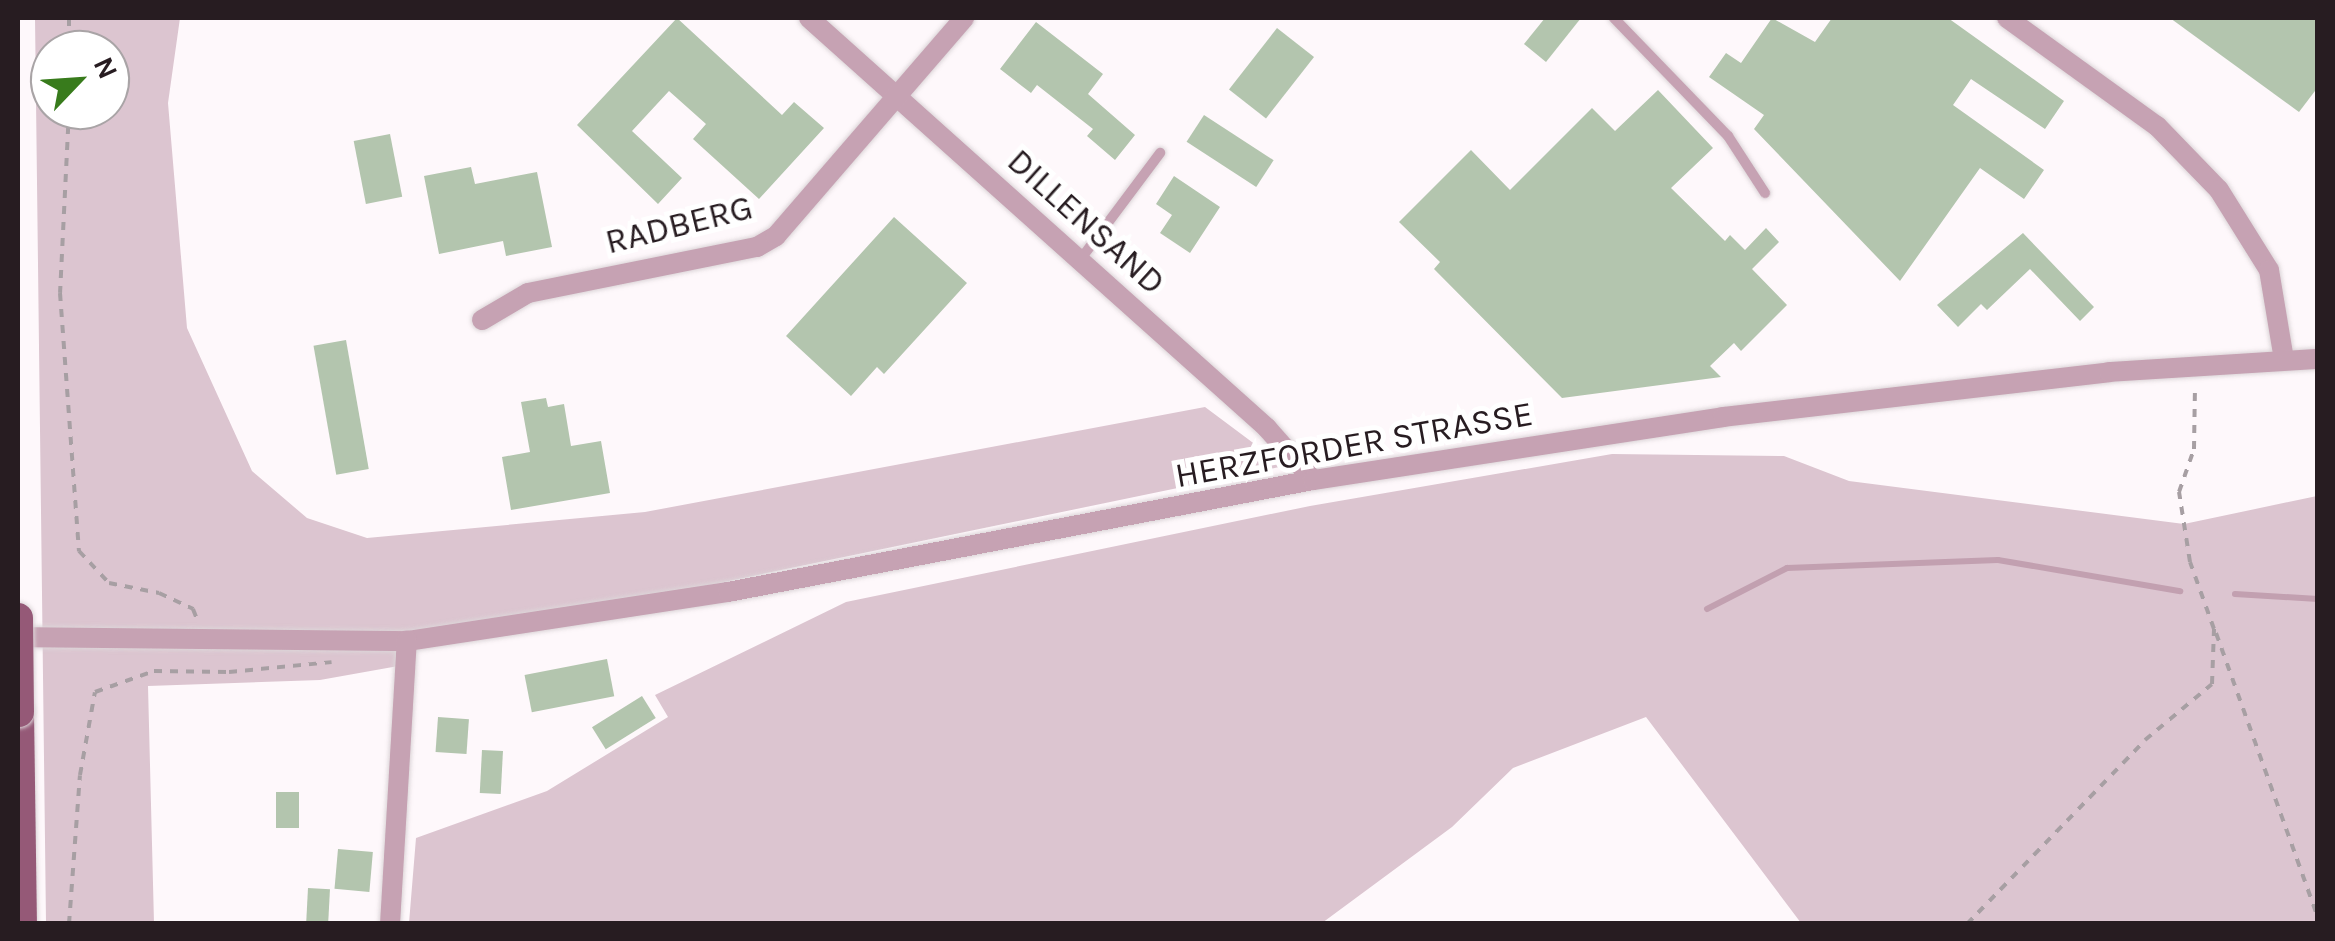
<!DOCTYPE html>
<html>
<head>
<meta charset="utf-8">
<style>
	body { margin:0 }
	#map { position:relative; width:2335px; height:941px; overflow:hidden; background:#fef8fb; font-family:Karla,sans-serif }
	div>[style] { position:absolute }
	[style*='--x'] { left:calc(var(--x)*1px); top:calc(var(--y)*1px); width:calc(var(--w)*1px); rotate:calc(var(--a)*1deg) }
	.green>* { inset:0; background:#dcc5d0 }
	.stream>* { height:6px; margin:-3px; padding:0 3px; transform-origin:3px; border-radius:3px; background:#c2a0b0 }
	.building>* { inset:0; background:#b3c5ae; transform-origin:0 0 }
	.path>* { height:4px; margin-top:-2px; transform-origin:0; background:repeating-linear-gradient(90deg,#a79fa3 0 8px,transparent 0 16px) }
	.roads { filter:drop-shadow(0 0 2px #dcd5d8) drop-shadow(0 0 2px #dcd5d8) }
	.lane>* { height:10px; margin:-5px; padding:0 5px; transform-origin:5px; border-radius:5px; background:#c6a2b3 }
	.street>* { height:20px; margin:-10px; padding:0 10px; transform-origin:10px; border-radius:10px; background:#c6a2b3 }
	.primary>* { height:30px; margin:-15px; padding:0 15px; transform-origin:15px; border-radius:15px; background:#955977 }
	.bridges { filter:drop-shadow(0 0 2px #dcd5d8) drop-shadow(0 0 2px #dcd5d8) }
	.primary-bridge>* { height:30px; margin:-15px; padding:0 15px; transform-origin:15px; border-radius:15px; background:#955977 }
	span { translate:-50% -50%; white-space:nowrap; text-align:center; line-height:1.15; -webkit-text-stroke:10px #fff; paint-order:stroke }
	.street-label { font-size:35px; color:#271c21 }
	.frame { position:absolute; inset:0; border:20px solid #271c21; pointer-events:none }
	.north { position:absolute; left:30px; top:30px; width:100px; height:100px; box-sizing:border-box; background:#fff; border:2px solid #a9a4a6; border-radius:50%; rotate:65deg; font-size:28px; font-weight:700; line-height:40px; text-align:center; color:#271c21 }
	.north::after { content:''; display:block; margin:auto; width:35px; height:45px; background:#387b1c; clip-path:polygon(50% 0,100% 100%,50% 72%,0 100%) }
</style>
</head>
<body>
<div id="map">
	<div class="green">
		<div style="clip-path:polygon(evenodd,35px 18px,180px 18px,168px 103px,187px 328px,252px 471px,307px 518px,367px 538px,645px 512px,1205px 407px,1284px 466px,516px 625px,407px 640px,404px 665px,320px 680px,148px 686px,154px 923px,46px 923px,35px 18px,50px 50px,110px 50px,110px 110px,50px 110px,50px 50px)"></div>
		<div style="clip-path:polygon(1612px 454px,1784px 456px,1849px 481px,2184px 524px,2317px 496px,2317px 923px,1801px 923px,1646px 717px,1513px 768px,1452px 827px,1322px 923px,409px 923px,416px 838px,547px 791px,668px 717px,655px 695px,846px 602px,1310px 506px)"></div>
	</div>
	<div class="stream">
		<div style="--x:2235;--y:594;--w:83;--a:3.4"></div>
		<div style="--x:1707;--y:609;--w:90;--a:-27.1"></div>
		<div style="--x:1787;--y:568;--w:211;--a:-2.2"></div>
		<div style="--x:1998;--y:560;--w:185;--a:9.7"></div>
	</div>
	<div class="building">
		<div style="clip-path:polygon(677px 18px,782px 115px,794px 102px,824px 128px,759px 199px,693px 139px,706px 124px,669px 91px,632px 131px,682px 178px,658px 204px,577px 125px)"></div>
		<div style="clip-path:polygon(1545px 18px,1581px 18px,1546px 62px,1524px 44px)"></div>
		<div style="clip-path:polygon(1772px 18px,1815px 42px,1832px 18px,1948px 18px,2064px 101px,2045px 129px,1971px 79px,1953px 105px,2044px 170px,2024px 199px,1980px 168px,1900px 281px,1754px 129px,1764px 115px,1709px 77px,1726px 53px,1741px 63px)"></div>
		<div style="clip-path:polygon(2170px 18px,2318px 18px,2318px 87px,2299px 112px)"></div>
		<div style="clip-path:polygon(1036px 22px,1103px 74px,1088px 94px,1135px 135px,1115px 160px,1087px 136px,1093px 129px,1037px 85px,1031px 93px,1000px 69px)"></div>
		<div style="left:1277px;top:28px;width:47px;height:78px;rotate:38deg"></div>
		<div style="clip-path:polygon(1658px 90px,1713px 148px,1671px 188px,1725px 241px,1730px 235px,1745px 250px,1766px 228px,1779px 242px,1752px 269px,1787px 305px,1741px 351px,1734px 343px,1710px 366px,1721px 377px,1562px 398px,1434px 269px,1440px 262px,1399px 222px,1471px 150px,1510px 190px,1592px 108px,1615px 131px)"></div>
		<div style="left:1204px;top:115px;width:83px;height:32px;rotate:33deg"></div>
		<div style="left:390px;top:134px;width:64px;height:37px;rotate:79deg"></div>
		<div style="clip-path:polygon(471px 167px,475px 184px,537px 172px,552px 247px,506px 256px,503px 241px,439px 254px,424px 176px)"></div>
		<div style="clip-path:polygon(1174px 176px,1220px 207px,1190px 253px,1160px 233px,1172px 215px,1156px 204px)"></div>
		<div style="clip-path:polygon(894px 217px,967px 283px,884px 374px,877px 367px,851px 396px,786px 336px)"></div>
		<div style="clip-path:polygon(2023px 233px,2094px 307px,2080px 321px,2030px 269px,1987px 310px,1981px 304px,1958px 327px,1937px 305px)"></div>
		<div style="left:346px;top:340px;width:131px;height:33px;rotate:80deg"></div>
		<div style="clip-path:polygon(546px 398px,548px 407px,564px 404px,571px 446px,601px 441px,610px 493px,511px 510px,502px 457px,530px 452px,521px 402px)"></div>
		<div style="left:607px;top:659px;width:38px;height:84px;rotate:79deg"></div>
		<div style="left:642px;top:696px;width:26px;height:59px;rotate:58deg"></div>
		<div style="left:438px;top:717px;width:31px;height:35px;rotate:4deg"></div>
		<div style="left:482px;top:750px;width:21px;height:43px;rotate:3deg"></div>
		<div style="left:276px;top:792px;width:23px;height:36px"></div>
		<div style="left:338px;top:849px;width:35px;height:40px;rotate:5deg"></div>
		<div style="left:308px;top:888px;width:22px;height:36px;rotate:3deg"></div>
	</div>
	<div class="path">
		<div style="--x:69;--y:18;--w:32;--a:90"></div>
		<div style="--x:69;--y:110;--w:183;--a:92.8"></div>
		<div style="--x:60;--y:293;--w:259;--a:85.8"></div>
		<div style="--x:79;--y:551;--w:44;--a:46.8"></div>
		<div style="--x:109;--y:583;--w:51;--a:11.3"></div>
		<div style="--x:159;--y:593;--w:38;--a:25"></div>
		<div style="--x:193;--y:609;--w:9;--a:69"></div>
		<div style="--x:2216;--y:633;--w:303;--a:70.3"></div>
		<div style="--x:69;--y:924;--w:149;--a:-85.8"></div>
		<div style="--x:80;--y:775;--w:84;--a:-79.8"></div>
		<div style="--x:95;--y:692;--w:63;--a:-19.6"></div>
		<div style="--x:154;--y:671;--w:75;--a:0.8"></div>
		<div style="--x:229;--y:672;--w:103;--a:-5.5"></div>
		<div style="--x:1967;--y:924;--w:256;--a:-45.9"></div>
		<div style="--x:2145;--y:740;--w:87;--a:-39.9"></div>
		<div style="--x:2212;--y:684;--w:55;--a:-87.9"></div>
		<div style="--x:2214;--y:629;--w:71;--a:-109.7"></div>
		<div style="--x:2190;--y:562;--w:71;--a:-98.9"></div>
		<div style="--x:2179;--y:492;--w:46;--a:-70.8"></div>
		<div style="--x:2194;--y:449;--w:63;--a:-89.1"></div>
	</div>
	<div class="roads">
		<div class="lane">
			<div style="--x:1614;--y:18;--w:164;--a:46"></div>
			<div style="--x:1728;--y:136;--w:68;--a:57"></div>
			<div style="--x:1080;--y:260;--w:134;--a:-53.2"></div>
		</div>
		<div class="street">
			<div style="--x:809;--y:18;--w:615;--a:41.83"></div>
			<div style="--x:1267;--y:428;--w:69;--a:48.5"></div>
			<div style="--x:2007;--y:18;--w:185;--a:35.8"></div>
			<div style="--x:2157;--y:126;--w:89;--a:45.9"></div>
			<div style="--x:2219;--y:190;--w:94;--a:58"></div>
			<div style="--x:2269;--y:270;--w:91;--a:80.5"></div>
			<div style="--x:482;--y:320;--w:53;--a:-30.4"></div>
			<div style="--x:528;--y:293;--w:234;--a:-11.4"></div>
			<div style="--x:757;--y:247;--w:22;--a:-30"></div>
			<div style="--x:776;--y:236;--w:288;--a:-49.2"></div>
			<div style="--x:18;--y:637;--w:389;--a:0.6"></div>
			<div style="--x:407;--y:641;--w:325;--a:-8.7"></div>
			<div style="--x:728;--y:592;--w:596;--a:-10.84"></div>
			<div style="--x:1313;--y:480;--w:415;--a:-8.7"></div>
			<div style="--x:1723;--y:417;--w:389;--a:-6.6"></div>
			<div style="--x:2109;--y:372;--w:209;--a:-3.6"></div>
			<div style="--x:390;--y:924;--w:284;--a:-86.6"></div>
		</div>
		<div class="primary">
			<div style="--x:19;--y:712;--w:212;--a:89.2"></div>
		</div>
	</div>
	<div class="bridges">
		<div class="primary-bridge">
			<div style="--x:18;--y:618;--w:94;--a:89.4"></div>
		</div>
	</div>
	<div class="street-label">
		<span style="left:1086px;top:222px;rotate:42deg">DILLENSAND</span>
		<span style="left:679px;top:225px;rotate:-14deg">RADBERG</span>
		<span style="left:1354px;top:445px;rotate:-10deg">HERZFORDER STRASSE</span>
	</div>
	<div class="frame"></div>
	<div class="north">N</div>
</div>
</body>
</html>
